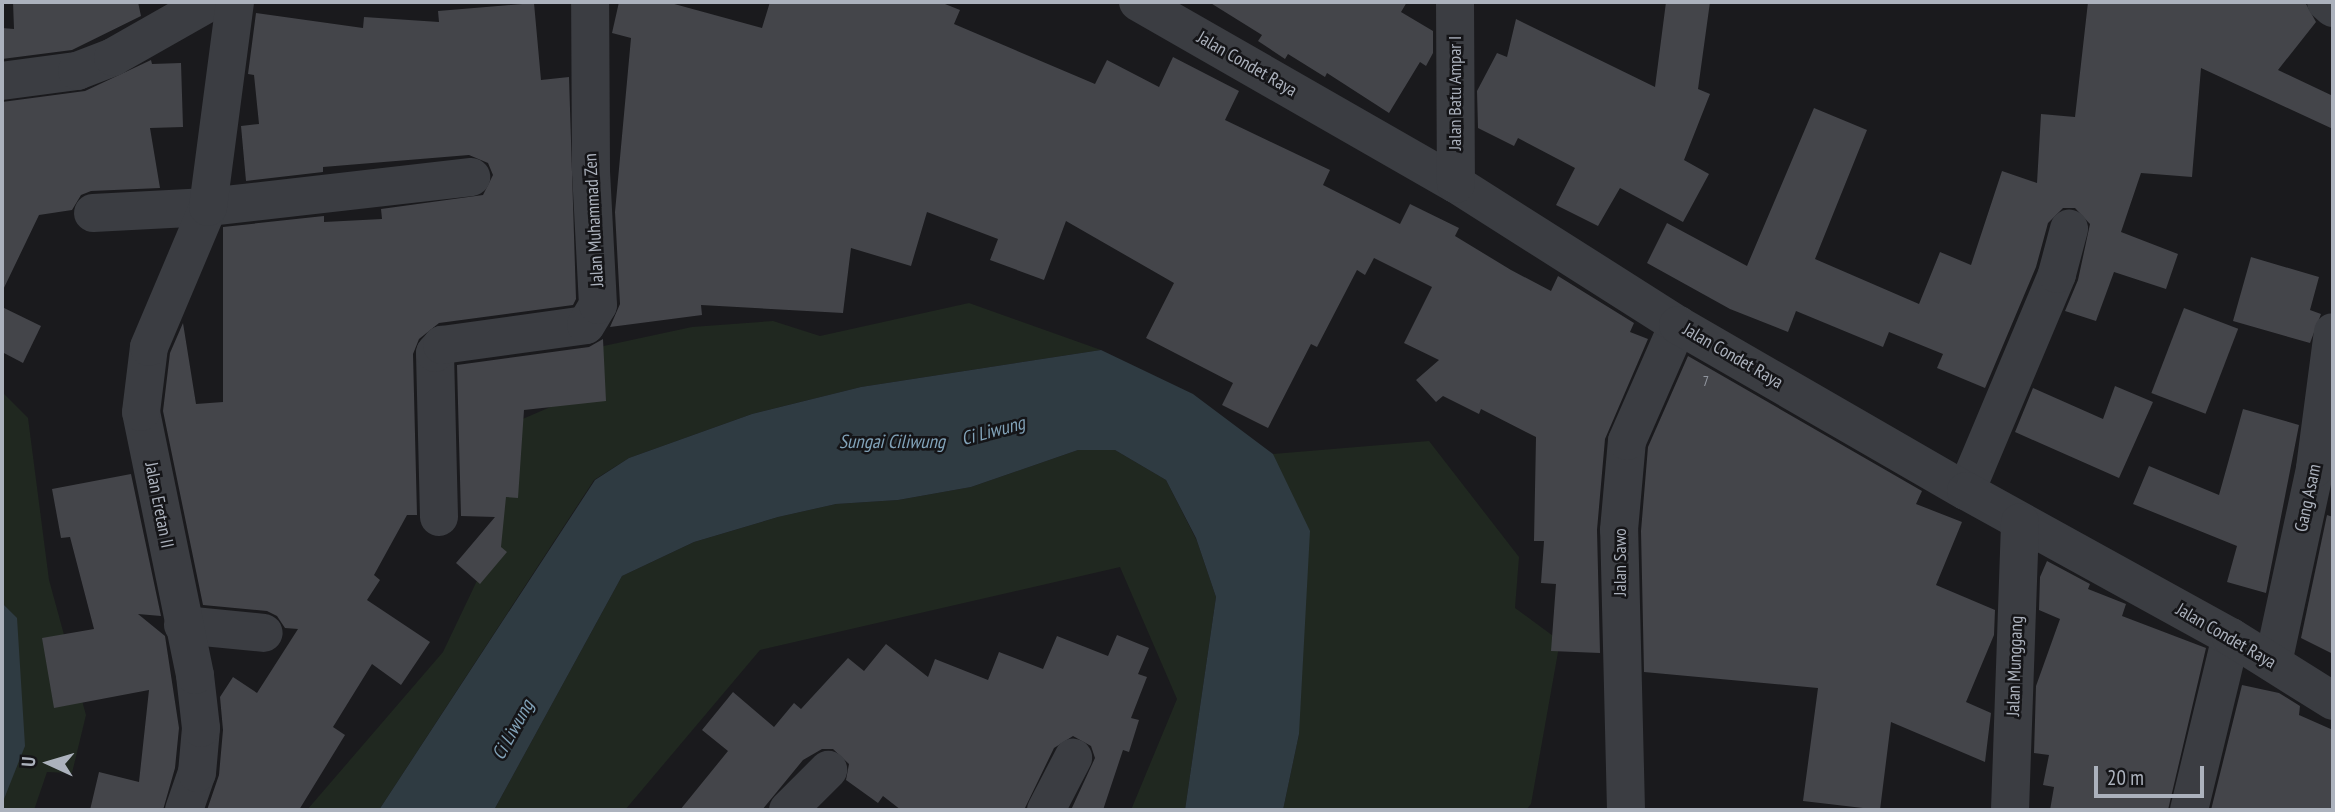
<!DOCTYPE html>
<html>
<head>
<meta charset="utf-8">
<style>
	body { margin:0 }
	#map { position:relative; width:2335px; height:812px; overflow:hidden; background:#1a1a1d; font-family:"PT Sans Narrow",sans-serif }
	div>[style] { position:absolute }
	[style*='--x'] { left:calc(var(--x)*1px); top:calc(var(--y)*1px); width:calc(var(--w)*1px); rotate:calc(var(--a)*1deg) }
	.green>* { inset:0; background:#202820 }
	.water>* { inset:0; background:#2f3b42 }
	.building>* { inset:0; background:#44454a; transform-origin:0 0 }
	.minor>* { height:38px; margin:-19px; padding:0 19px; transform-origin:19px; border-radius:19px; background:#3b3d42 }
	.tertiary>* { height:38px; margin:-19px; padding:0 19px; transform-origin:19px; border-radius:19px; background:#3b3d42 }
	span { translate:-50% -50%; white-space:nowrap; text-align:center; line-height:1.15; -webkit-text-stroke:5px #151518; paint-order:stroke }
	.number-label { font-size:14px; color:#9297a0 }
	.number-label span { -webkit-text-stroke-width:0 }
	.street-label { font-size:18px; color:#acb2bd }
	.water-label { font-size:19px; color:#82a3b9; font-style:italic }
	.frame { position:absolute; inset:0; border:4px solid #acb2bd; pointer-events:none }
	.north { position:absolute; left:14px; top:728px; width:70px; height:70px; -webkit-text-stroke:5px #151518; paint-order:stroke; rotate:274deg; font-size:19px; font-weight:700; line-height:28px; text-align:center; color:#acb2bd }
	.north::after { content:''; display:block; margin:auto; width:24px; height:32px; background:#acb2bd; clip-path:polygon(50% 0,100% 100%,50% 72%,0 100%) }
	.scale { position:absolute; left:2094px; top:766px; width:110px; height:32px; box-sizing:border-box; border:4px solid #acb2bd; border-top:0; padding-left:9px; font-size:21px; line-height:24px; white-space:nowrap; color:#acb2bd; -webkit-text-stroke:5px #151518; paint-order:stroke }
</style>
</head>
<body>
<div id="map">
	<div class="green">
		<div style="clip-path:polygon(969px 303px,1101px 350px,861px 387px,752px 414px,629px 458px,594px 480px,379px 810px,307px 810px,443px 652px,494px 545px,506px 426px,576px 396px,585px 350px,692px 327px,773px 321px,820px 336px)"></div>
		<div style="clip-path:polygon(2px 392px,28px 418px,49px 580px,86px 715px,72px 773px,47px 772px,34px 810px,2px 810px,17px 619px,2px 603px)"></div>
		<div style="clip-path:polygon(1429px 441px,1519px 557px,1515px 608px,1560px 641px,1531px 804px,1526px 810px,1283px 810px,1299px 734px,1273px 454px)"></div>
		<div style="clip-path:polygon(1078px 450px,1115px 450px,1166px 480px,1197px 541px,1216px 597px,1185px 810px,1131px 810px,1177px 699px,1120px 567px,760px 650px,625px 810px,494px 810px,622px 576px,694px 542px,778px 517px,836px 504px,898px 500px,971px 487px)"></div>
	</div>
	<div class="water">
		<div style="clip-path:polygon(1101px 350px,1193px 394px,1273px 454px,1310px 531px,1299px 734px,1283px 810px,1185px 810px,1216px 597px,1196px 538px,1166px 480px,1115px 450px,1078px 450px,971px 487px,898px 500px,836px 504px,778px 517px,694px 542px,622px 576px,494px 810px,379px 810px,595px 480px,629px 458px,752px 414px,861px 387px)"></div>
		<div style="clip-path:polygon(2px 603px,17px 618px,25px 746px,2px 804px)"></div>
	</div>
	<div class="building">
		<div style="clip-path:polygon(13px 2px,138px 2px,141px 16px,72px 50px,2px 59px,2px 28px,14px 29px)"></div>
		<div style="clip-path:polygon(619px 2px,667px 2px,762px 28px,770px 2px,940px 2px,960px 10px,954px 24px,1095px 84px,1107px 60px,1159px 87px,1173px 57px,1239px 91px,1225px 120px,1330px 170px,1323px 185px,1400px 224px,1410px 204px,1459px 228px,1455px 236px,1511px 270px,1551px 291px,1558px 276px,1634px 323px,1630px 332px,1648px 339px,1605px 439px,1597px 530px,1600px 653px,1551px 651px,1556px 584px,1541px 583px,1544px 541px,1534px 541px,1536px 437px,1481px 409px,1479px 414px,1443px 396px,1436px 402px,1416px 380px,1439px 360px,1404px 343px,1432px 287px,1374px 258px,1365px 275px,1357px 270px,1317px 347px,1311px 344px,1268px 428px,1222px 405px,1233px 383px,1146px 338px,1174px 283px,1066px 221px,1044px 280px,990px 260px,998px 239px,927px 212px,911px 266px,851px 248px,843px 313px,701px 305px,702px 315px,610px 327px,620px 304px,615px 212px,631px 38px,612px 33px)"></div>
		<div style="clip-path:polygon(1209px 2px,1407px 2px,1401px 12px,1433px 31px,1433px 53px,1426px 66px,1420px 62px,1389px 113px,1327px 73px,1325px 77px,1288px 54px,1285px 59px,1258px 41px,1262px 35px)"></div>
		<div style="clip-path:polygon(1666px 2px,1710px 2px,1698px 89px,1710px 94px,1684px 160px,1709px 174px,1683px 222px,1620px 188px,1598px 226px,1556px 205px,1575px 168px,1518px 138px,1514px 146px,1478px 128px,1477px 91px,1497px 53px,1507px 57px,1516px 19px,1655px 87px)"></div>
		<div style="clip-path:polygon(2088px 2px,2305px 2px,2316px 22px,2278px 70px,2333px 96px,2333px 129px,2201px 68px,2192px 177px,2141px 173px,2121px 232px,2178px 254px,2166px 289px,2114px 272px,2096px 321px,2065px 311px,2078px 280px,2090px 224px,2075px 208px,2063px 208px,2048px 223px,2036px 267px,1985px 388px,1937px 368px,1943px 354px,1889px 332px,1883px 347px,1796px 311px,1788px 332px,1730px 309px,1647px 263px,1667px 223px,1747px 266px,1814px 108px,1867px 130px,1815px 259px,1919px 304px,1940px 252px,1971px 265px,2002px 171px,2037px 183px,2041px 114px,2075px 117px)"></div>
		<div style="clip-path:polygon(534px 3px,541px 80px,569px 77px,576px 299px,573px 305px,439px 323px,419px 339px,413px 354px,417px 515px,407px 515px,374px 575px,380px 580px,367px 600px,430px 642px,401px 685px,372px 664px,333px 727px,345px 735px,299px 810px,207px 810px,219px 775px,223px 730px,220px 697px,233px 677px,257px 693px,298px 629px,285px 628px,277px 616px,267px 611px,203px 605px,163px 411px,170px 353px,183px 323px,196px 404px,223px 402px,223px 227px,324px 216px,324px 222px,382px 219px,381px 209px,483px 195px,493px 175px,488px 163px,469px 155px,323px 167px,323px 172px,246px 181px,241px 126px,259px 124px,254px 75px,248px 74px,256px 13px,363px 28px,364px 17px,439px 22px,438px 11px)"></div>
		<div style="clip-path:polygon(151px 60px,152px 64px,181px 63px,183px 127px,150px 128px,160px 188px,91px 191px,81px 195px,72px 210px,39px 215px,2px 292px,2px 102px,85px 91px)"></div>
		<div style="clip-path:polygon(2251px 257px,2319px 277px,2310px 310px,2321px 314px,2310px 343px,2233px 321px)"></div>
		<div style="clip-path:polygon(2px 307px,41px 326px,23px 363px,2px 352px)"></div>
		<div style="left:2184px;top:308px;width:58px;height:91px;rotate:21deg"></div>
		<div style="clip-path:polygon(603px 339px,606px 401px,524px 410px,518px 498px,506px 497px,501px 547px,507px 552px,480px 584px,456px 563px,495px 517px,461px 516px,457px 365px,589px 347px)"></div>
		<div style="clip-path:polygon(1688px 356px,1922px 491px,1916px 504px,1962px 522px,1936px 585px,1995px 610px,1994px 635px,1966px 702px,1991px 713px,1985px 762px,1891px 722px,1880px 810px,1803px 801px,1818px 688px,1644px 672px,1641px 531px,1648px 447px)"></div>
		<div style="clip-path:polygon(2115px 386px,2153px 402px,2119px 478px,2015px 432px,2033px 388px,2103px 419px)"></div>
		<div style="clip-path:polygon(2243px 409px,2299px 425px,2266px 593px,2227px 582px,2237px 546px,2133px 504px,2149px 466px,2219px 495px)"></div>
		<div style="clip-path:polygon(131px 474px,161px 616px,138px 614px,165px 636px,179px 728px,175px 768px,163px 810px,90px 810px,99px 772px,139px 782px,149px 690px,54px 708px,42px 638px,94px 629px,70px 537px,61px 538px,52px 489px)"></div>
		<div style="clip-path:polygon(2327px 515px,2333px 517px,2333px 654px,2301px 638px)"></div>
		<div style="clip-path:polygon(2047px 561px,2090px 584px,2088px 589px,2126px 604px,2122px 616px,2206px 648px,2168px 810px,2050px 810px,2054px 787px,2043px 785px,2049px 755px,2034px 753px,2036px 686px,2060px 619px,2039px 610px,2040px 577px)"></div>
		<div style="clip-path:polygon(1117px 635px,1149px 648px,1138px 674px,1147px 677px,1131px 718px,1139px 720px,1129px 752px,1123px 750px,1103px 810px,1071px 810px,1095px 758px,1091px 746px,1073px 736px,1054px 748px,1024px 810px,901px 810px,883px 796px,878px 803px,846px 780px,849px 764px,833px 749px,822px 749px,803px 760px,762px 810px,680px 810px,728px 751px,702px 730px,733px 692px,774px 727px,794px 703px,801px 709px,848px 658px,864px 671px,886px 644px,928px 677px,935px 659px,988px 680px,999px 652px,1043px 669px,1057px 636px,1108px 656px)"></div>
		<div style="clip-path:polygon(2242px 685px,2279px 693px,2300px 706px,2299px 715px,2333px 730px,2333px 810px,2211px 810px)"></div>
	</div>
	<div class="minor">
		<div style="--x:2326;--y:2;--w:9;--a:41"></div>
		<div style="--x:2;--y:81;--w:76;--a:-7.6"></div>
		<div style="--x:77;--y:71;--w:39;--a:-21"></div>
		<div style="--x:113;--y:57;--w:112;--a:-29.6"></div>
		<div style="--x:93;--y:213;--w:115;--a:-3"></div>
		<div style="--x:208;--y:207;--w:265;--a:-6.5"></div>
		<div style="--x:1966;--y:491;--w:235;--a:-67.2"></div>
		<div style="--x:2057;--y:274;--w:47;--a:-75.1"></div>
		<div style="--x:439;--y:517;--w:164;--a:-91.4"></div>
		<div style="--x:435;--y:353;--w:11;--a:-49"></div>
		<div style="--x:442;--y:345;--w:145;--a:-7.9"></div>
		<div style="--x:586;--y:325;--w:23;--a:-59"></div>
		<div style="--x:598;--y:305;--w:134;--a:-93"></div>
		<div style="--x:591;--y:171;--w:169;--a:-90.3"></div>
		<div style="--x:183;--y:625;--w:81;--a:5.6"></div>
		<div style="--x:2273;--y:663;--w:199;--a:-77.8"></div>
		<div style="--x:2315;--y:468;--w:137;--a:-82.5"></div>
		<div style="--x:184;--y:810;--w:39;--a:-71"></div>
		<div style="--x:197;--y:773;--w:45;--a:-84.9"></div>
		<div style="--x:201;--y:728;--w:53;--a:-96.5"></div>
		<div style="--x:195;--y:675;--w:268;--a:-101.6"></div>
		<div style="--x:141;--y:412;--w:65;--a:-83"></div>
		<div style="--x:149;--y:347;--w:152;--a:-67.1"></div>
		<div style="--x:208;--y:207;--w:207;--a:-82.5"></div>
		<div style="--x:788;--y:810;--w:57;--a:-45"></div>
		<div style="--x:1046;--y:810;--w:59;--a:-62.6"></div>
		<div style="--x:1626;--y:810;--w:280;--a:-91.4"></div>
		<div style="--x:1619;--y:530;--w:89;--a:-84.9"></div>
		<div style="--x:1627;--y:441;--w:127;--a:-66.3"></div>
		<div style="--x:2189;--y:810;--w:178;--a:-76.4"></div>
	</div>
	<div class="tertiary">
		<div style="--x:1138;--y:2;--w:366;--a:29.8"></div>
		<div style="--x:1456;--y:184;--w:263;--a:32.4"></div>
		<div style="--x:1678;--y:325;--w:332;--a:30"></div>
		<div style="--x:1966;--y:491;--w:303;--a:28.9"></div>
		<div style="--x:2231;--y:637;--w:120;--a:32.1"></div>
		<div style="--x:1455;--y:2;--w:182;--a:89.7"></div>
		<div style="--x:2010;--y:810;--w:288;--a:-88"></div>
	</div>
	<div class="number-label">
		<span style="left:1706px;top:381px">7</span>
	</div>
	<div class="street-label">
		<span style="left:1247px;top:64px;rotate:30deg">Jalan Condet Raya</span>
		<span style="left:1455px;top:93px;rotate:-90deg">Jalan Batu Ampar I</span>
		<span style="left:594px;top:220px;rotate:-93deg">Jalan Muhammad Zen</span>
		<span style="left:1733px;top:356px;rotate:30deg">Jalan Condet Raya</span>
		<span style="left:2308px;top:498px;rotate:-78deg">Gang Asam</span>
		<span style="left:159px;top:505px;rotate:79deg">Jalan Eretan II</span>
		<span style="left:1620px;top:562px;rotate:-90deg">Jalan Sawo</span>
		<span style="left:2226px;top:636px;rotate:30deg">Jalan Condet Raya</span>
		<span style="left:2015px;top:666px;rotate:-88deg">Jalan Munggang</span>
	</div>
	<div class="water-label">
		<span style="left:993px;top:431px;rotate:-15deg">Ci Liwung</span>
		<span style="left:892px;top:442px">Sungai Ciliwung</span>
		<span style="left:513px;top:730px;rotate:-61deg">Ci Liwung</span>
	</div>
	<div class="frame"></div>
	<div class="north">U</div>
	<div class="scale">20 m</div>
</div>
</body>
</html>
